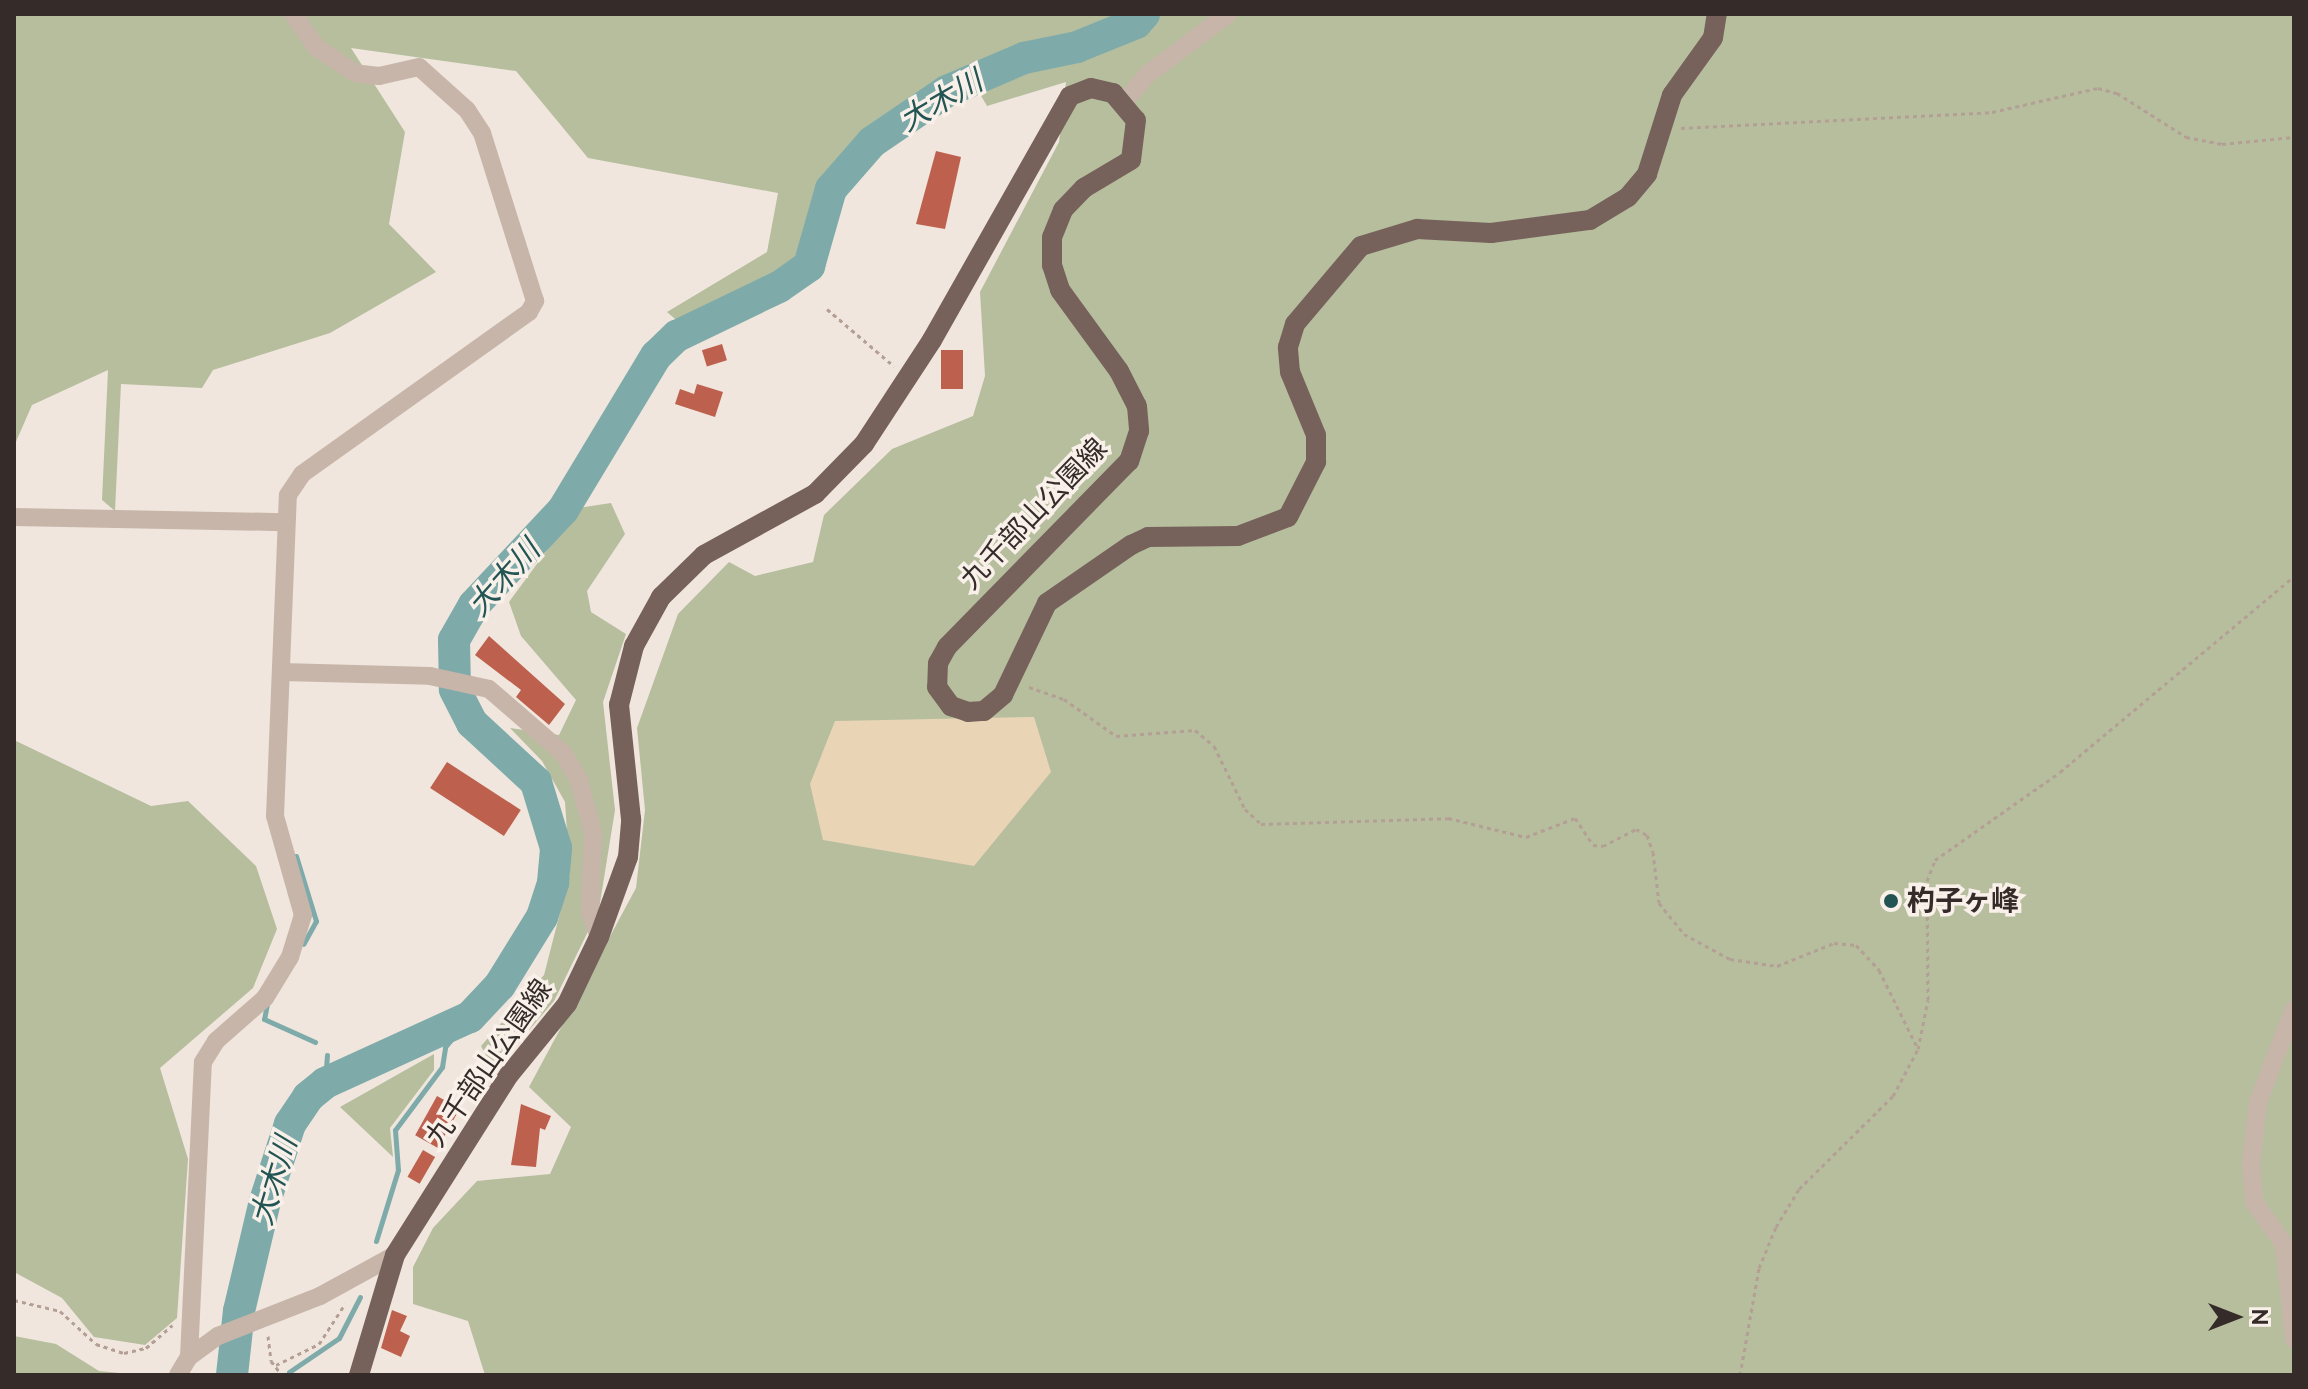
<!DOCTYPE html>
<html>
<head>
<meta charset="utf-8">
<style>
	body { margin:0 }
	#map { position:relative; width:2308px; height:1389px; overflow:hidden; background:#f0e6dd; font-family:Raleway,"Noto Sans JP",sans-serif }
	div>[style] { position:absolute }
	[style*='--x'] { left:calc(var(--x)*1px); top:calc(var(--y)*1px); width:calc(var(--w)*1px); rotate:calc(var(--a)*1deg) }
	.green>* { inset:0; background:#b6be9e }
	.sand>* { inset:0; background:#e9d4b6 }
	.stream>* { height:5px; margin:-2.5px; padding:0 2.5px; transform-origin:2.5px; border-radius:2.5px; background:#7eabaa }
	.river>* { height:32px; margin:-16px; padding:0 16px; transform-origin:16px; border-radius:16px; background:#7eabaa }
	.building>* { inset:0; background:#bd614e; transform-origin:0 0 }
	.path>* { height:3px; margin-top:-1.5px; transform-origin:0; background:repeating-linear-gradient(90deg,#b39f94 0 4px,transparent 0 8px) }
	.minor>* { height:18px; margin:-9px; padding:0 9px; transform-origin:9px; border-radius:9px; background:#c8b5a9 }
	.major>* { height:20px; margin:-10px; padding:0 10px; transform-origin:10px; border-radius:10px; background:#76625b }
	.dots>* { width:22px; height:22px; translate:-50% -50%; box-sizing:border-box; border:4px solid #f8f0e9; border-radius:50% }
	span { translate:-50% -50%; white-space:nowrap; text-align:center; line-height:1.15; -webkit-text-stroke:7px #f8f0e9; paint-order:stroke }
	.street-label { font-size:28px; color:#352c29 }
	.poi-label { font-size:28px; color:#352c29; font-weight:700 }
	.left { translate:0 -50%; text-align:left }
	.water-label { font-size:30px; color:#215453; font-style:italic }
	.frame { position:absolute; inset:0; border:16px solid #352c29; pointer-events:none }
	.north { position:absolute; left:2196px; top:1277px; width:80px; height:80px; -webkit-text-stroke:6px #f8f0e9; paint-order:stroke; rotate:90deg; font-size:22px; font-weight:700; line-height:32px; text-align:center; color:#352c29 }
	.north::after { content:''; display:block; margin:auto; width:28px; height:36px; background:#352c29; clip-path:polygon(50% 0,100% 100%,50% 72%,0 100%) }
</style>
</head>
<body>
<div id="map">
	<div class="green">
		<div style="clip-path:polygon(14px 14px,2294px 14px,2294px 1375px,485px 1375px,468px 1321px,413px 1304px,413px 1267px,433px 1228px,477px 1181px,550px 1174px,571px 1127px,529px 1087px,636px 888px,645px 810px,637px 728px,678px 614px,729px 562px,755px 576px,813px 562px,824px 515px,892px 449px,973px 416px,985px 376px,980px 292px,1059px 142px,1066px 82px,987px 106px,969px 75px,868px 127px,827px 175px,798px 263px,688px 330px,667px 312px,767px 252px,778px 193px,588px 158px,516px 71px,351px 48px,405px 132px,389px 224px,436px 272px,330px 333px,213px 370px,202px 388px,121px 384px,115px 511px,102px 500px,108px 370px,32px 405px,15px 444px,14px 506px)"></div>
		<div style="clip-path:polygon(611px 503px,625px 534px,587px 591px,591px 612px,626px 634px,603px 702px,615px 810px,599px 909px,554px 1001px,494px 1071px,481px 1046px,544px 975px,570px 874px,565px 802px,542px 761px,510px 728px,559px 735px,576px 700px,521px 636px,509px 602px,578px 508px)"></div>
		<div style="clip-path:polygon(14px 740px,151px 806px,188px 801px,256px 866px,277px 929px,253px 988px,160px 1068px,188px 1159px,177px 1318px,145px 1345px,94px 1337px,62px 1298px,14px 1272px)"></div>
		<div style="clip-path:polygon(434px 1054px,434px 1070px,390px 1128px,393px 1157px,340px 1107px)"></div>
		<div style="clip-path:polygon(14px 1336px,56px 1344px,99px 1371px,140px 1375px,14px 1375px)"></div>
	</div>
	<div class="sand">
		<div style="clip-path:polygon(1034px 717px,1051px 772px,974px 866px,823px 840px,810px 784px,835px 721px)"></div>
	</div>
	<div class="stream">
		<div style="--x:296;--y:856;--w:68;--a:72.9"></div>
		<div style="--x:316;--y:921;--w:26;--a:119"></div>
		<div style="--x:267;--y:1004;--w:15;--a:101"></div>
		<div style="--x:264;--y:1019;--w:56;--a:24.3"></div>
		<div style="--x:325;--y:1083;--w:28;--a:-86"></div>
		<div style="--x:376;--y:1241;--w:74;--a:-72.8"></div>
		<div style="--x:398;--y:1170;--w:40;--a:-94.3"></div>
		<div style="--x:395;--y:1130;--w:79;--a:-53.3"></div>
		<div style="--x:442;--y:1067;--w:20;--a:-81"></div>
		<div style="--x:445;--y:1047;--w:39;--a:-50"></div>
		<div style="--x:289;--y:1372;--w:60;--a:-34.2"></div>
		<div style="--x:339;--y:1338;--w:46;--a:-62.9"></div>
	</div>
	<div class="river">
		<div style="--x:232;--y:1375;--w:64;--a:-83.8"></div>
		<div style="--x:239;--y:1311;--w:113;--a:-76.7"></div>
		<div style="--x:265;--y:1201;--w:81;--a:-72"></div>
		<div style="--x:290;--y:1124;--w:32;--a:-56"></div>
		<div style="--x:308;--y:1097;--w:22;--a:-39"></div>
		<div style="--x:325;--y:1083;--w:159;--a:-24.5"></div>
		<div style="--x:470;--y:1017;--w:44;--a:-46.8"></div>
		<div style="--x:500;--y:985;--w:80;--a:-58.3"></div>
		<div style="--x:542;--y:917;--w:36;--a:-72"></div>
		<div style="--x:553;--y:883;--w:35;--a:-85"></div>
		<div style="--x:556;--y:848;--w:69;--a:-106.9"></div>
		<div style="--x:536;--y:782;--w:87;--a:-137.3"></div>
		<div style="--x:472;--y:723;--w:38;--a:-117"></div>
		<div style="--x:455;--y:689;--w:49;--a:-91.2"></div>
		<div style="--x:454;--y:640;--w:40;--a:-60.3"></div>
		<div style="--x:474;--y:605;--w:130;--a:-46.9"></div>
		<div style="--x:563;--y:510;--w:180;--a:-58.9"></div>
		<div style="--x:656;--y:356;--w:29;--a:-44"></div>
		<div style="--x:677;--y:336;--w:113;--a:-25.7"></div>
		<div style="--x:779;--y:287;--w:37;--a:-35"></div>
		<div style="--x:809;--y:266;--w:80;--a:-74.1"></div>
		<div style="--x:831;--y:189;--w:62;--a:-48.9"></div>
		<div style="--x:872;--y:142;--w:91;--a:-34.2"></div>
		<div style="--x:947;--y:91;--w:84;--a:-23.2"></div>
		<div style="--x:1024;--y:58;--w:54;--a:-11.7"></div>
		<div style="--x:1077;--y:47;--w:64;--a:-22.1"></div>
		<div style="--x:1136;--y:23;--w:12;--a:-48"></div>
	</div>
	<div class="building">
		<div style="clip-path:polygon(936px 151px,961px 157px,945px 229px,916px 224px)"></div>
		<div style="left:722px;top:344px;width:17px;height:21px;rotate:73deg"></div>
		<div style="left:941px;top:350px;width:22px;height:39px"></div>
		<div style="clip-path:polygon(697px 384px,723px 392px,715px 417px,675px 404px,680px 389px,694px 394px)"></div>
		<div style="clip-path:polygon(489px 636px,565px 704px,549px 725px,516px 697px,521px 690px,475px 655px)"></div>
		<div style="left:447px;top:762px;width:88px;height:31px;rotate:33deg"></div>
		<div style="left:437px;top:1096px;width:26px;height:45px;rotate:29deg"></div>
		<div style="clip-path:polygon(521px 1104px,551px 1116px,545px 1130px,540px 1128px,536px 1167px,511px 1165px)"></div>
		<div style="left:423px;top:1150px;width:14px;height:31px;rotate:30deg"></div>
		<div style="clip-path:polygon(392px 1310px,407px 1316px,400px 1331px,410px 1336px,401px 1357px,381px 1348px)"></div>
	</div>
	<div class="path">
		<div style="--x:1681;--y:128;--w:311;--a:-2.9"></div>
		<div style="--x:1992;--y:112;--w:109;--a:-12.8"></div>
		<div style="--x:2098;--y:88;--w:20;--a:15"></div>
		<div style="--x:2117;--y:93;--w:82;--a:32.5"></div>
		<div style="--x:2186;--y:137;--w:37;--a:11"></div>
		<div style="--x:2222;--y:144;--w:72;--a:-5.6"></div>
		<div style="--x:827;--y:309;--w:88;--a:40.4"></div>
		<div style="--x:1029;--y:687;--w:37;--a:19"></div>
		<div style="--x:1064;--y:699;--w:64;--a:35.4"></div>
		<div style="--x:1116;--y:736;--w:79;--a:-4.3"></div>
		<div style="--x:1195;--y:730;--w:25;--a:40"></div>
		<div style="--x:1214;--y:746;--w:70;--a:63.8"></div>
		<div style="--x:1245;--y:809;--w:22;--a:43"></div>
		<div style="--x:1261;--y:824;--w:187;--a:-1.8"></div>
		<div style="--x:1448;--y:818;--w:80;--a:13.7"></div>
		<div style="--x:1526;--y:837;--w:53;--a:-21.2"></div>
		<div style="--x:1575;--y:818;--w:32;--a:56"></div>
		<div style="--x:1593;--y:845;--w:10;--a:6"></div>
		<div style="--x:1603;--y:846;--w:37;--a:-27"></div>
		<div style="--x:1636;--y:829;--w:13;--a:29"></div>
		<div style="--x:1647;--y:835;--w:18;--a:71"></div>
		<div style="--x:1653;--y:852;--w:51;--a:83.3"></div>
		<div style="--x:1659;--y:903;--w:40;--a:51"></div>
		<div style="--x:1684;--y:934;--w:52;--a:28.5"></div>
		<div style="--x:1730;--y:959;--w:48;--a:8.5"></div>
		<div style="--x:1777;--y:966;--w:61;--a:-22"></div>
		<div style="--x:1834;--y:943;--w:22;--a:5"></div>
		<div style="--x:1856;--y:945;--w:34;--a:47"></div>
		<div style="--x:1879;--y:970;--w:88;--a:63.7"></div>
		<div style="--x:14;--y:1300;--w:47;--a:13.4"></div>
		<div style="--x:60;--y:1311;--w:49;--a:42.5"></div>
		<div style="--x:96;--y:1344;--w:29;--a:18"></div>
		<div style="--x:124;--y:1353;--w:23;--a:-13"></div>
		<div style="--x:146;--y:1348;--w:35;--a:-41"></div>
		<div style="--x:268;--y:1336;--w:25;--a:83"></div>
		<div style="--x:271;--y:1361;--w:18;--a:52"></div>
		<div style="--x:276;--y:1365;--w:48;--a:-26"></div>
		<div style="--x:319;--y:1344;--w:48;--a:-57"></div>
		<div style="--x:1740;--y:1375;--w:109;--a:-79.9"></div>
		<div style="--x:1759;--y:1268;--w:44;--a:-67.5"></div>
		<div style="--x:1776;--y:1227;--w:44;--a:-58.8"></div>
		<div style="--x:1799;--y:1189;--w:132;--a:-44.7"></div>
		<div style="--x:1893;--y:1096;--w:53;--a:-62"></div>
		<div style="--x:1918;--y:1049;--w:50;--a:-78.5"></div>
		<div style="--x:1928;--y:1000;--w:119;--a:-90.5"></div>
		<div style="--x:1927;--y:881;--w:22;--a:-69"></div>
		<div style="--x:1935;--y:860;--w:153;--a:-35.1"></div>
		<div style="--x:2060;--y:772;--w:305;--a:-39.9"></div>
	</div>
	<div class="minor">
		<div style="--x:1125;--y:101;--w:34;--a:-50"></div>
		<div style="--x:1147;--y:75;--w:101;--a:-37"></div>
		<div style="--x:14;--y:517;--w:269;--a:1.1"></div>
		<div style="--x:282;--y:672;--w:148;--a:1.5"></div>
		<div style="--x:430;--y:676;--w:60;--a:12.4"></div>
		<div style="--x:489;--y:689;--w:98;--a:40.9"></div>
		<div style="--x:563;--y:753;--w:31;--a:59"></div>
		<div style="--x:579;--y:780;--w:55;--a:75.2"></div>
		<div style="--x:593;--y:833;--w:78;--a:92.2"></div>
		<div style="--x:590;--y:911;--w:28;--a:71"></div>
		<div style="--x:2294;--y:1009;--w:100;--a:111.2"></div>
		<div style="--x:2258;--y:1102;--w:62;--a:96.4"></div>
		<div style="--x:2251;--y:1164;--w:38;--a:85"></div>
		<div style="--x:2254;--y:1202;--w:52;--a:54.5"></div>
		<div style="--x:2284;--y:1244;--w:96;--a:84"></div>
		<div style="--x:189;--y:1357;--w:295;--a:-87.3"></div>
		<div style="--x:203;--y:1062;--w:25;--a:-58"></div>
		<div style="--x:216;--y:1041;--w:65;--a:-41.3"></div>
		<div style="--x:265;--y:998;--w:48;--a:-58.6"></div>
		<div style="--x:290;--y:957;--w:44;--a:-72.8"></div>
		<div style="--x:303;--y:915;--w:103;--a:-105.8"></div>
		<div style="--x:275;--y:816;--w:321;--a:-87.7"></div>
		<div style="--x:288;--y:495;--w:25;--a:-56"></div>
		<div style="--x:302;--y:474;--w:279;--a:-35.5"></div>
		<div style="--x:529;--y:312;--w:13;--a:-61"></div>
		<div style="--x:535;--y:301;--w:176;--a:-107.5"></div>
		<div style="--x:482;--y:133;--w:27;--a:-123"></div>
		<div style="--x:467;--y:110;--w:64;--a:-138.1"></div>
		<div style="--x:419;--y:67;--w:41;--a:167.3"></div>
		<div style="--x:379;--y:76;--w:24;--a:-173"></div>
		<div style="--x:355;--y:73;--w:45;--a:-146.7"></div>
		<div style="--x:317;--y:48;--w:42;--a:-125.2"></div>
		<div style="--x:178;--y:1375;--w:21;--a:-59"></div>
		<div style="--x:189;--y:1357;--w:36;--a:-36"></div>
		<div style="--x:218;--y:1336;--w:110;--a:-21.4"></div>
		<div style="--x:320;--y:1296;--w:85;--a:-28.7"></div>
	</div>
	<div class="major">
		<div style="--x:359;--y:1375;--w:125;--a:-73.3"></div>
		<div style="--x:395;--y:1255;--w:213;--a:-57.7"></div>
		<div style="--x:509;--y:1075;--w:92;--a:-50.8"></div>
		<div style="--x:567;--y:1004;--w:74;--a:-64.5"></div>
		<div style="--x:599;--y:937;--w:85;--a:-70.1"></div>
		<div style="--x:628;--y:857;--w:38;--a:-85"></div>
		<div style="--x:631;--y:819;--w:115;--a:-96"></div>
		<div style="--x:619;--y:705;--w:61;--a:-75.7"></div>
		<div style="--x:634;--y:646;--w:56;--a:-61.1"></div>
		<div style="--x:661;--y:597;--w:60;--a:-44.3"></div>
		<div style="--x:704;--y:555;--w:127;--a:-28.8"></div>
		<div style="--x:815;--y:494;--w:70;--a:-45.6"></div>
		<div style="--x:864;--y:444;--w:124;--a:-56.8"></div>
		<div style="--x:932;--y:340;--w:280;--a:-60.5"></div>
		<div style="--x:1070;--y:96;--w:22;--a:-21"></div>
		<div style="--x:1091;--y:88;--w:23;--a:13"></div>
		<div style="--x:1113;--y:93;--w:35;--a:50"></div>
		<div style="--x:1136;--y:120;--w:40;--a:97.1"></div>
		<div style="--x:1131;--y:160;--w:55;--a:149.2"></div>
		<div style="--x:1084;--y:188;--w:30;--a:134"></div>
		<div style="--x:1063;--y:210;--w:29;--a:112"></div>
		<div style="--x:1052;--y:237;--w:28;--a:90"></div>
		<div style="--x:1052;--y:265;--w:26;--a:72"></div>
		<div style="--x:1060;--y:290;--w:100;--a:53.9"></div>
		<div style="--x:1119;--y:371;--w:39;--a:63"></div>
		<div style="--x:1137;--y:406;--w:25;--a:85"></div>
		<div style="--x:1139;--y:431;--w:32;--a:108"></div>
		<div style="--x:1129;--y:461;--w:260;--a:134.4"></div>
		<div style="--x:947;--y:647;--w:18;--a:119"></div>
		<div style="--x:938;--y:663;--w:24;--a:92"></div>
		<div style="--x:937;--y:687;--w:24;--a:54"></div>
		<div style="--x:951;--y:706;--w:18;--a:19"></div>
		<div style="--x:968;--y:712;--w:16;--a:-4"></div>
		<div style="--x:984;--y:711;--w:25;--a:-40"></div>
		<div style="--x:1003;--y:695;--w:102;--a:-64.4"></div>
		<div style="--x:1047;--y:603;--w:102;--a:-34.6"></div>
		<div style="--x:1131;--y:545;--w:19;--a:-25"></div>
		<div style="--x:1148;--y:537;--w:90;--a:-0.6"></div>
		<div style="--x:1238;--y:536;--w:53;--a:-20.8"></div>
		<div style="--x:1288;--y:517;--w:62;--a:-63"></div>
		<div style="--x:1316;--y:462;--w:27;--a:-90"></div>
		<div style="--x:1316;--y:435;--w:68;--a:-112.4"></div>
		<div style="--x:1290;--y:372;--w:25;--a:-95"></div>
		<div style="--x:1288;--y:347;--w:24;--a:-73"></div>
		<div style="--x:1295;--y:324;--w:102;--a:-49.8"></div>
		<div style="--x:1361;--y:246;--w:59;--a:-16.9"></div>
		<div style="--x:1417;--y:229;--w:74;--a:3.1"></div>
		<div style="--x:1491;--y:233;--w:100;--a:-7.5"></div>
		<div style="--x:1590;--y:220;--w:44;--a:-31.2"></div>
		<div style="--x:1628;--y:197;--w:30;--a:-50"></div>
		<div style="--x:1647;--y:174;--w:83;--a:-72.4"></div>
		<div style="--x:1672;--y:95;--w:70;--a:-54.3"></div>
		<div style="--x:1713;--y:38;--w:24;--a:-81"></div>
	</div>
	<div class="dots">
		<div style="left:1891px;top:901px;background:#215453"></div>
	</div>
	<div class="street-label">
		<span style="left:1034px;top:514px;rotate:-46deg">九千部山公園線</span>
		<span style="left:489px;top:1063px;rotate:-55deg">九千部山公園線</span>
	</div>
	<div class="poi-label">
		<span class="left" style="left:1907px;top:901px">杓子ヶ峰</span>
	</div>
	<div class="water-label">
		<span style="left:941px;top:101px;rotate:-30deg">大木川</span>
		<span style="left:504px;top:578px;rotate:-48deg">大木川</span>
		<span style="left:274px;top:1181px;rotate:-73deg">大木川</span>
	</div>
	<div class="frame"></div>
	<div class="north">N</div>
</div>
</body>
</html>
